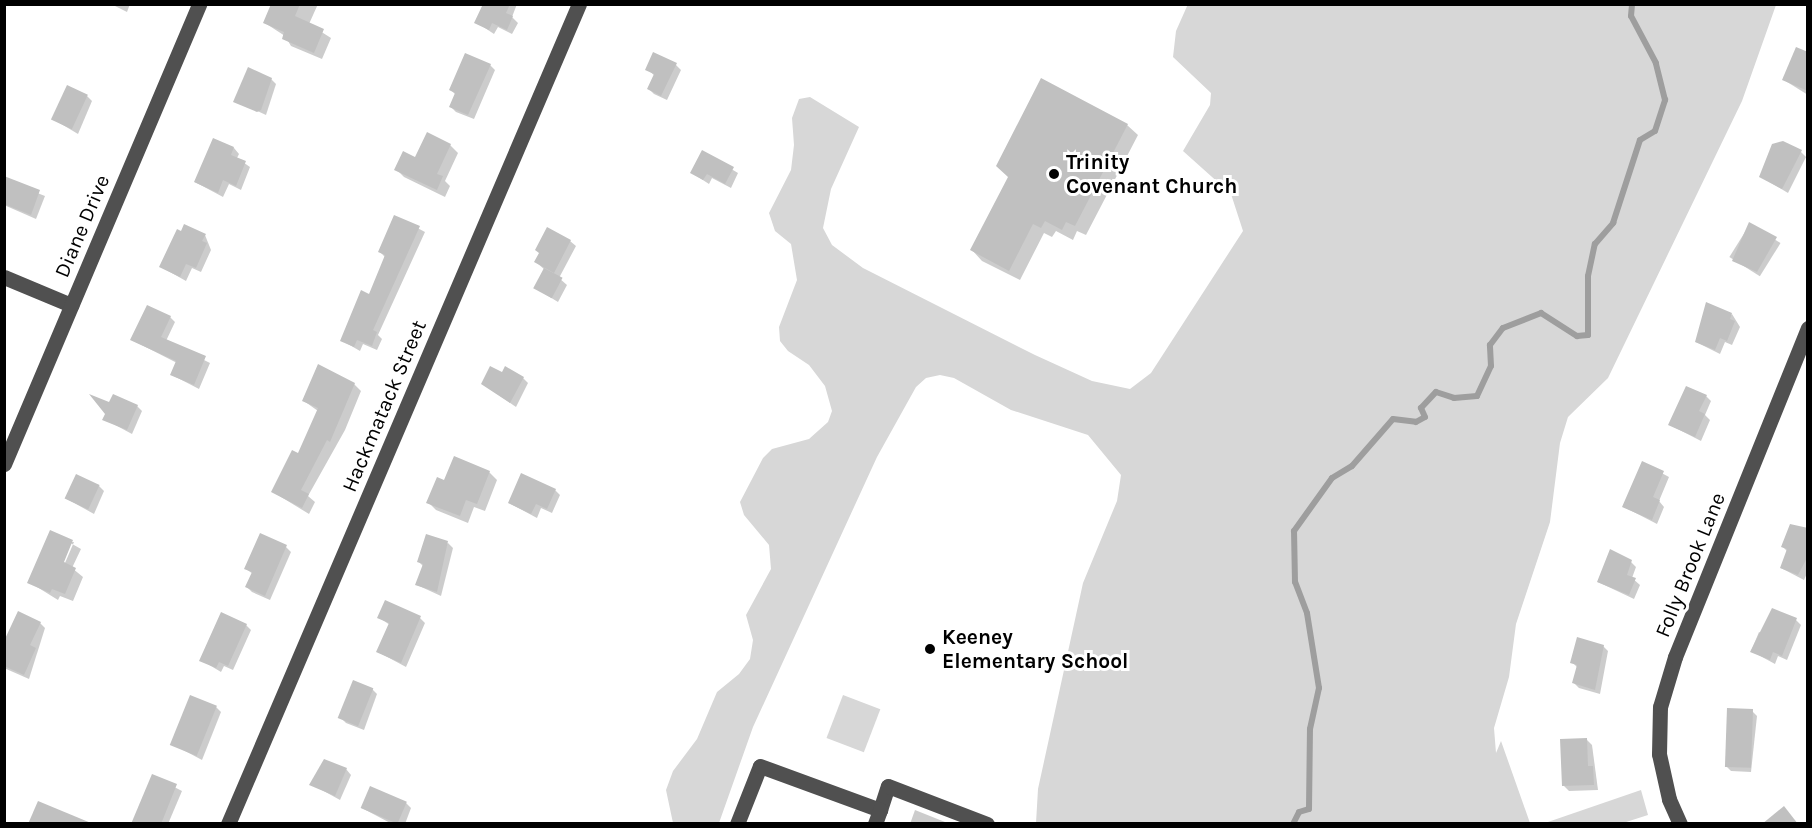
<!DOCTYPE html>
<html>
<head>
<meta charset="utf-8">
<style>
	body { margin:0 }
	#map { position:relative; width:1812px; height:828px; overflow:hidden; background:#fff; font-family:Karla,sans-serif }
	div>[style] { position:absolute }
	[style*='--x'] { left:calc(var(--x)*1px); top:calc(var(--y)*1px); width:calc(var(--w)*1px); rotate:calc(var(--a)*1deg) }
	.green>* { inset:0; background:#d7d7d7; transform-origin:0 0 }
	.shadow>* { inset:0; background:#0003; transform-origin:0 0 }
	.stream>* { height:6px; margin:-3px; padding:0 3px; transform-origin:3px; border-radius:3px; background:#9e9e9e }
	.building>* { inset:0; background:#c0c0c0; transform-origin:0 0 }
	.minor>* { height:15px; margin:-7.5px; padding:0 7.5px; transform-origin:7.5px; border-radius:7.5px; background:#505050 }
	.dots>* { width:16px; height:16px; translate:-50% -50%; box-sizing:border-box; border:3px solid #fff; border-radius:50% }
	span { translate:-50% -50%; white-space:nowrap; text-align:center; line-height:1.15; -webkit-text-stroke:6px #fff; paint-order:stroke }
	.poi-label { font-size:21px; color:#000; font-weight:700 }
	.left { translate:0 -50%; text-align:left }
	.street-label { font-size:21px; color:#000 }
	.frame { position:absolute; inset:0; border:6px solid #000; pointer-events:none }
</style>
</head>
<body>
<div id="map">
	<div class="green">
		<div style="clip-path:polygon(1188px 4px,1776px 5px,1742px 101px,1608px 378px,1568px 417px,1560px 443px,1550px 522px,1516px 624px,1509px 677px,1494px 728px,1496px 753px,1501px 741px,1530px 823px,1036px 823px,1038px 789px,1083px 583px,1117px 501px,1121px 475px,1088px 435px,1011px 410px,954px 378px,940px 375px,926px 378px,916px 387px,877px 457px,753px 727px,719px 823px,673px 823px,666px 790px,673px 771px,697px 739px,717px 692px,739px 674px,750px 659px,753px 640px,746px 615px,771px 569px,769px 545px,744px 515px,740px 502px,763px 458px,772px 449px,809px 439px,828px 422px,832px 411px,825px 386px,809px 365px,788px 351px,780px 341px,779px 327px,797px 280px,791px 244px,775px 231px,769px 213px,791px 170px,794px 145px,792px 118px,799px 99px,810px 97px,859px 127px,831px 189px,823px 228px,832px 245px,863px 268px,1035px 355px,1092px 381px,1130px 389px,1151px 373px,1243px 231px,1231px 194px,1183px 151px,1210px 105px,1211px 93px,1173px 57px,1176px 31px)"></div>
		<div style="left:843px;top:695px;width:40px;height:46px;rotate:21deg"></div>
		<div style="clip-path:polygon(1641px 790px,1648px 815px,1623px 823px,1545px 823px)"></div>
	</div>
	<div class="shadow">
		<div style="clip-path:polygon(111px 4px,130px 4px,127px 12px)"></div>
		<div style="clip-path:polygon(273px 4px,318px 4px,309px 24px,331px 38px,322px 59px,291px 46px,285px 36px,265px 23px)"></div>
		<div style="clip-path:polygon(484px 4px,517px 4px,512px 17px,518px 23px,512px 34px,498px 27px,494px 34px,476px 22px)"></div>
		<div style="clip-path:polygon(1808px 54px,1808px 95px,1784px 80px)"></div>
		<div style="clip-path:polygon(490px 65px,495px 70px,474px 119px,456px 112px,451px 107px,456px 95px,451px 90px)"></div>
		<div style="clip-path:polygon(676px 65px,681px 70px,667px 100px,654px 94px,649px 89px,655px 76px,647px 69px)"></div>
		<div style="clip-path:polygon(271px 79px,276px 84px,266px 115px,235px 101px)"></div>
		<div style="clip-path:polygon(87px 96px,92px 101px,78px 134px,53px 119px)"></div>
		<div style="clip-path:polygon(1127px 125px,1138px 135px,1086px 235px,1077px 231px,1073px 240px,1056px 231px,1052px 237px,1044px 233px,1020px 280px,982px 261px,972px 250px,1010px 177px)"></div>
		<div style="clip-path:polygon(214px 140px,234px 148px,239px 154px,237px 158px,250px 167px,241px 190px,229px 184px,223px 197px,195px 182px)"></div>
		<div style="clip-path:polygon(450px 145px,458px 153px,445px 181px,450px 186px,445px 197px,404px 177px,396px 169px)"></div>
		<div style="clip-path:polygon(1773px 146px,1801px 152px,1806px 157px,1788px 193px,1761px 177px)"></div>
		<div style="clip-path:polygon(703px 152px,738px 173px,731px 188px,712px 178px,709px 184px,692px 173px)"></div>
		<div style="clip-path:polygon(4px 180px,45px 196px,36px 219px,4px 205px)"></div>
		<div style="clip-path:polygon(395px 216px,425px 232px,378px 335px,382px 339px,377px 350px,363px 344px,360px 351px,341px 340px,370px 296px,385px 257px,380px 252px)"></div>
		<div style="left:1750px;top:224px;width:36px;height:39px;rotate:32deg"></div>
		<div style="clip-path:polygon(205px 235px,211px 250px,201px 272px,192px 268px,186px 281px,161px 267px)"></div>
		<div style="clip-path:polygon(570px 241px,576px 246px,559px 278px,567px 285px,558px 302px,535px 288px,545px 270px,536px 262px)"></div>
		<div style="clip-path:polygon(1732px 314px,1740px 327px,1732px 345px,1725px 342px,1720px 354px,1696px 342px)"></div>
		<div style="clip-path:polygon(170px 317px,175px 322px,166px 341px,210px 363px,199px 389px,172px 375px,177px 363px,132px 340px)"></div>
		<div style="clip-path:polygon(502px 374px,523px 378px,528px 383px,516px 407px,483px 384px)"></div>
		<div style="clip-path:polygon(354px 384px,361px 391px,345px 430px,308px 496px,315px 502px,309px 514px,273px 492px,299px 455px,318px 411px,304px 401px)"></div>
		<div style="clip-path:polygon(1706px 396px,1711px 401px,1705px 415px,1710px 420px,1701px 441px,1670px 425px)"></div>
		<div style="clip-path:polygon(110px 404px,137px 406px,142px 411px,132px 434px,104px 419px)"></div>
		<div style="clip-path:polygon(1643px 463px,1669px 477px,1659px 501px,1664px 507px,1657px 524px,1624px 507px)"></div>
		<div style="clip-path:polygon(489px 472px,497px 480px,485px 511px,474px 507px,468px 523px,436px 510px,428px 502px,445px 482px)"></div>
		<div style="clip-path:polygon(99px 486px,104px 491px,94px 514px,67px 499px)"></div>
		<div style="clip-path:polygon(555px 490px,560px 495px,552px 513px,541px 508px,537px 518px,509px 503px)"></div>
		<div style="clip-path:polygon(1808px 530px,1808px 571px,1804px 580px,1781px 568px,1788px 552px,1783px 547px)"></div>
		<div style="clip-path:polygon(evenodd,51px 532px,81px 549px,72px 568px,83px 577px,73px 601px,60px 596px,58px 600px,29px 582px,51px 532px,71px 542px,74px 542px,62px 570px,59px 569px,71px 542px)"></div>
		<div style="clip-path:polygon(448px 543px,453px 548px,441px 596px,417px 585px,423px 566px,418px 561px)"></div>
		<div style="clip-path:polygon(286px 547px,291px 552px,270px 600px,252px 592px,247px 587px,253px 574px,246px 569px)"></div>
		<div style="clip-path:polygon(1631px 562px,1636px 567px,1632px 578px,1640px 585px,1634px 599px,1598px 582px)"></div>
		<div style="clip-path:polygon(378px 617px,420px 618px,425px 623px,406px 667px,378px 652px,390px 625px)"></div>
		<div style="clip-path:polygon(1796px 620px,1801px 625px,1787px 660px,1778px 656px,1775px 664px,1751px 651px,1759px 632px,1764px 634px)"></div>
		<div style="clip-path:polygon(40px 623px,45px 628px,29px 679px,4px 668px,4px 645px)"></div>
		<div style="clip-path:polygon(246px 625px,251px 630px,233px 670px,224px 666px,221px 672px,201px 660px)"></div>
		<div style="clip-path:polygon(1603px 646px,1608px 651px,1600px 694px,1579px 688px,1573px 682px,1578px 668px,1572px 662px)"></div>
		<div style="clip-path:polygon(372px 689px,377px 694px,364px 730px,346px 723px,341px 718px)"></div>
		<div style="clip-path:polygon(216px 707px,221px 712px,202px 760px,172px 744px)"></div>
		<div style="clip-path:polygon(1752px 711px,1757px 716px,1751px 772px,1731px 771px,1726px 766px)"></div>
		<div style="clip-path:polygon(1586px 739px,1592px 745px,1598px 790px,1569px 791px,1564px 786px)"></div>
		<div style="clip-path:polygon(346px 769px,351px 775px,340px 800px,311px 784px)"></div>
		<div style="clip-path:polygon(153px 776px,182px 791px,168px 824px,133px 824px)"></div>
		<div style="clip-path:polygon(406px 803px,411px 808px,405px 824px,392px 824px,362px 808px)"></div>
		<div style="clip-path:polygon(915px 810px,950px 824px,910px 824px)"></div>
	</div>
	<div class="stream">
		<div style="--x:1293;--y:824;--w:13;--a:-63"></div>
		<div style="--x:1299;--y:812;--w:10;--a:-17"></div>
		<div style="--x:1309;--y:809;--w:80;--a:-89.3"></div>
		<div style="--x:1310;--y:729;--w:42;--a:-77.6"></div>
		<div style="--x:1319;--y:688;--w:76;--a:-99.1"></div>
		<div style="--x:1307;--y:613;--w:33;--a:-111"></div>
		<div style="--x:1295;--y:582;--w:51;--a:-91.1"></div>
		<div style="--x:1294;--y:531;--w:65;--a:-54.4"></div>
		<div style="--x:1332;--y:478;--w:23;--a:-31"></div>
		<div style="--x:1352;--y:466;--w:62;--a:-48.9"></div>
		<div style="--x:1393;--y:419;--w:23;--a:7"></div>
		<div style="--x:1416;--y:422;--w:10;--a:-29"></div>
		<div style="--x:1425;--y:417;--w:10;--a:-114"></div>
		<div style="--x:1421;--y:408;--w:22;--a:-47"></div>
		<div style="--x:1436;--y:392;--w:19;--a:18"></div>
		<div style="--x:1454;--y:398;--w:23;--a:-5"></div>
		<div style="--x:1477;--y:396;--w:33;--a:-65"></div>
		<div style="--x:1491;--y:366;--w:21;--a:-93"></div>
		<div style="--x:1490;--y:345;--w:21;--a:-53"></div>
		<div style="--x:1503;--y:328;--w:41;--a:-21.5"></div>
		<div style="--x:1541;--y:313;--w:43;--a:32.6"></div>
		<div style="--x:1577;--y:336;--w:11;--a:-5"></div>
		<div style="--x:1588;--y:335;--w:59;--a:-90"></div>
		<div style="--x:1588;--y:276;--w:33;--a:-78"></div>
		<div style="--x:1595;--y:244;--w:28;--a:-49"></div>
		<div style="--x:1613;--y:223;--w:87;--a:-72"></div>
		<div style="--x:1640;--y:140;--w:17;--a:-31"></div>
		<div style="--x:1655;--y:131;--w:33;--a:-72"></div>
		<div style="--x:1665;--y:100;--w:38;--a:-104"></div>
		<div style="--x:1656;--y:63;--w:53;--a:-118"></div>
		<div style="--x:1631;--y:16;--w:12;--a:-85"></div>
	</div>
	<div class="building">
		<div style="clip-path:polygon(271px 4px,300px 4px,295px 16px,324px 29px,314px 53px,282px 39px,284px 32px,263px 23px)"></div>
		<div style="clip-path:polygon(483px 4px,510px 4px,506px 13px,513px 16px,507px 30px,492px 23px,489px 30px,474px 23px)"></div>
		<div style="clip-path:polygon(1796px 47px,1808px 52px,1808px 91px,1782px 80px)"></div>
		<div style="clip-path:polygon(653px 52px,677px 63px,661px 96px,647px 89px,654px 74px,645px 70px)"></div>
		<div style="clip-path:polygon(465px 53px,491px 64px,468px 115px,449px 107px,455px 93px,449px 90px)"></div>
		<div style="clip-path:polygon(248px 67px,272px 78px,261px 110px,257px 112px,233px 102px)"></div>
		<div style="clip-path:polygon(1041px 78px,1128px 124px,1075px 226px,1066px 222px,1062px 230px,1045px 221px,1041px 228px,1033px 224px,1009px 271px,970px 250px,1008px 177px,996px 166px)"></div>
		<div style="left:67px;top:85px;width:23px;height:38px;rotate:25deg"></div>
		<div style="clip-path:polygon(427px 132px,451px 144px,437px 174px,443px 176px,437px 190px,394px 170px,403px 151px,415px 157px)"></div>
		<div style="clip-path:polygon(213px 138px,234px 147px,231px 155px,246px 161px,236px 186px,223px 180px,218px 193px,194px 182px)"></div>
		<div style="clip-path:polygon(1783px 141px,1802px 150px,1782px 189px,1759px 177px,1772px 144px)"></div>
		<div style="clip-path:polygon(702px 150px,734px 167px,725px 184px,707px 174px,703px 180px,690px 173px)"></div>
		<div style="clip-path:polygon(4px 176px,40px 190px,31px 215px,4px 204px)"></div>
		<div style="clip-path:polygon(394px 215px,420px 226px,373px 330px,377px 332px,372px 346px,357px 340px,354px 347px,340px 341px,361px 290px,369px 294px,385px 255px,378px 252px)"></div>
		<div style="clip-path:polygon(1749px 222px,1777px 237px,1757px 272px,1732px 261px)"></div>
		<div style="clip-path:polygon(184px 224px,206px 234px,202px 241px,207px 243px,196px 268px,186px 264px,180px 277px,159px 267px,177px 229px,181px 231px)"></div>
		<div style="clip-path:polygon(547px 227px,571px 240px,554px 273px,534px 262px,539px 253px,535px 250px)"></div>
		<div style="left:544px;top:268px;width:21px;height:23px;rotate:28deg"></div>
		<div style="clip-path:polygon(1706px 302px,1732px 313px,1730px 319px,1735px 321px,1727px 341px,1720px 338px,1715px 350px,1695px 342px)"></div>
		<div style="clip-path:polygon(147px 305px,171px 316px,161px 337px,206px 356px,194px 385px,170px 375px,176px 361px,130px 340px)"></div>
		<div style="clip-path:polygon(318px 364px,355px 383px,330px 442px,327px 440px,301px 490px,309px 494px,302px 508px,271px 492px,292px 450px,298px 453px,318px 408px,302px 401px)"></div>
		<div style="clip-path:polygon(490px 366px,502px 372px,505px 366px,524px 377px,510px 403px,481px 384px)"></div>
		<div style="clip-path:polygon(1686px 386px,1707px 395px,1699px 411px,1705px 414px,1695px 437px,1668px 425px)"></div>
		<div style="clip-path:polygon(89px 394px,109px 402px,113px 394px,138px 405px,127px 430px,102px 420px,105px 414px)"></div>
		<div style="clip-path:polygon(454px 456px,490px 471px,477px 504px,466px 500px,460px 516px,426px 503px,437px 477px,444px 480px)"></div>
		<div style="clip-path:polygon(1642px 461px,1664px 471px,1653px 497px,1660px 500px,1652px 520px,1622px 507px)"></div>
		<div style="clip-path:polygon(521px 473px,556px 489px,547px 509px,536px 504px,531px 514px,508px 503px)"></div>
		<div style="left:76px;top:474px;width:26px;height:27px;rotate:25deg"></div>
		<div style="clip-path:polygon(1790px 524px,1808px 528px,1808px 556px,1798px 575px,1780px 568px,1787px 549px,1781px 547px)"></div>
		<div style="clip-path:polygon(50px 530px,73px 540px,64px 562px,76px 568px,65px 594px,52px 589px,50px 593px,27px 583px)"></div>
		<div style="clip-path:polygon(260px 533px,287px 545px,265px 596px,245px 587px,252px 572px,244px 569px)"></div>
		<div style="clip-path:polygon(426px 534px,448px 541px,437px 592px,415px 585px,423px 564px,417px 562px)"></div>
		<div style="clip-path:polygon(1610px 549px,1632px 560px,1627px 575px,1636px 578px,1629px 595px,1597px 582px)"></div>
		<div style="clip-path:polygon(385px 600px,421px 616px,401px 663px,376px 652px,389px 623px,377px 618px)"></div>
		<div style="clip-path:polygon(1772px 608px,1797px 618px,1782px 656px,1773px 652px,1770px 660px,1750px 652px)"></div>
		<div style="clip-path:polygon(18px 611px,41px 622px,30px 645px,36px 648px,24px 675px,4px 666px,4px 641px)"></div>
		<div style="clip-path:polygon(221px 612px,247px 624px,228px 666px,219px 662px,216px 668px,199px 661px)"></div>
		<div style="clip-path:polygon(1577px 637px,1604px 645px,1595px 690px,1572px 683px,1577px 665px,1570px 663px)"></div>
		<div style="left:353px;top:680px;width:22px;height:41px;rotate:22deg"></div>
		<div style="left:190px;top:695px;width:29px;height:54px;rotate:22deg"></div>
		<div style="left:1727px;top:708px;width:26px;height:59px;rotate:2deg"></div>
		<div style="clip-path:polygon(1587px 738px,1588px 766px,1593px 766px,1594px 785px,1562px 786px,1560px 739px)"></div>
		<div style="clip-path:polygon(324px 759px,347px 768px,335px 796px,309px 785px)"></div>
		<div style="clip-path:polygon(152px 774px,177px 784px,161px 824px,131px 824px)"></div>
		<div style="left:370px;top:786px;width:40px;height:24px;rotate:23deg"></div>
		<div style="clip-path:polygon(38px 801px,91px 823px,90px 824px,28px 824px)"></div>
		<div style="clip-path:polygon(1784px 806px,1798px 824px,1762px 824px)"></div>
	</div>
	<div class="minor">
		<div style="--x:4;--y:277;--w:73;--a:22.7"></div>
		<div style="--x:4;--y:464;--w:500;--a:-67"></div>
		<div style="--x:880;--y:810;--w:25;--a:-72"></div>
		<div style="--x:888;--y:786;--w:106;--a:21"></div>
		<div style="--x:228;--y:824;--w:892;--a:-66.83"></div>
		<div style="--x:737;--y:824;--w:62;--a:-68.4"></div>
		<div style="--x:760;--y:766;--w:128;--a:20.1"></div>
		<div style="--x:880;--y:810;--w:15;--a:110"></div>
		<div style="--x:1680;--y:824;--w:27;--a:-114"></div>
		<div style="--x:1669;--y:799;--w:46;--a:-102.5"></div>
		<div style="--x:1659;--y:754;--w:47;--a:-88.8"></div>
		<div style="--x:1660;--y:707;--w:52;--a:-73.3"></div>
		<div style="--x:1675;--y:657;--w:355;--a:-68"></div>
	</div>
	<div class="dots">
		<div style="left:1054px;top:174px;background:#000"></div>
		<div style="left:930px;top:649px;background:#000"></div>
	</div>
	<div class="poi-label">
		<span class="left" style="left:1066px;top:174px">Trinity<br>Covenant Church</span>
		<span class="left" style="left:942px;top:649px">Keeney<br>Elementary School</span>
	</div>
	<div class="street-label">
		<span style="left:82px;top:226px;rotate:-67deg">Diane Drive</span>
		<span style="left:384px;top:406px;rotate:-67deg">Hackmatack Street</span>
		<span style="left:1690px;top:565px;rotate:-68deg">Folly Brook Lane</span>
	</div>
	<div class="frame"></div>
</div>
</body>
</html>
